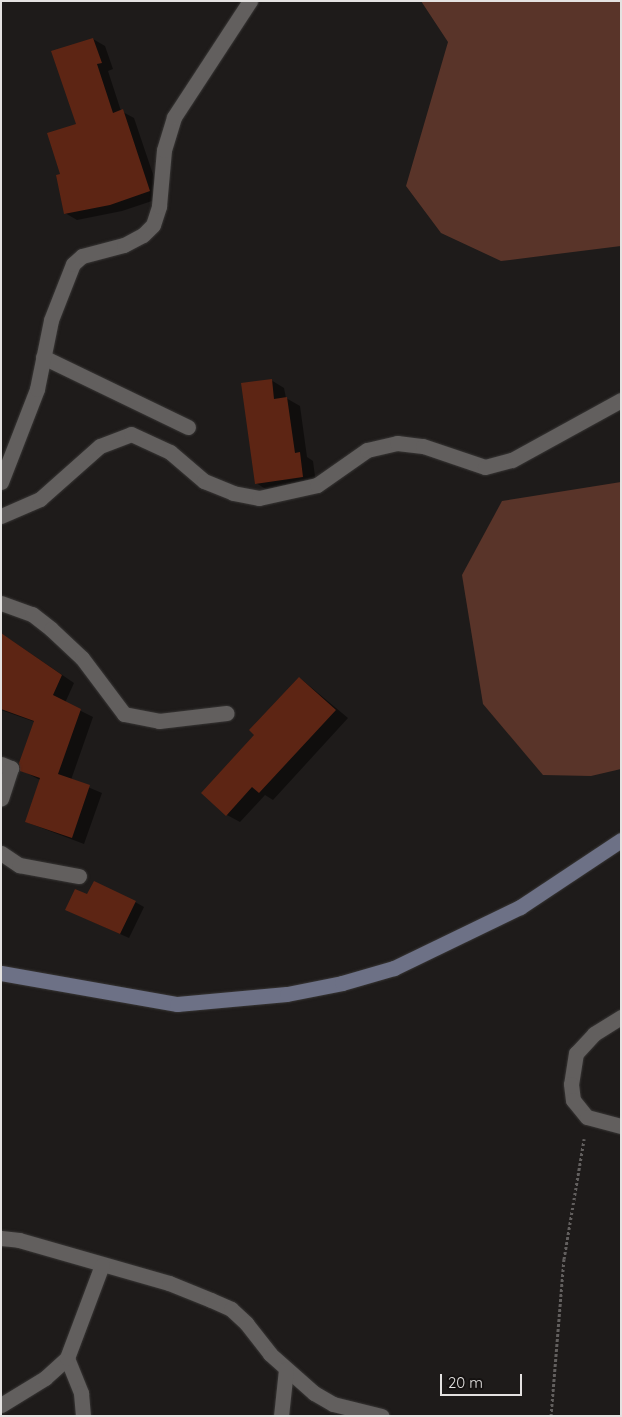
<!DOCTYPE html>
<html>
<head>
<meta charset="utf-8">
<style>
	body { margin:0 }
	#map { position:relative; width:622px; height:1417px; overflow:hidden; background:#1e1b1a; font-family:Quicksand,sans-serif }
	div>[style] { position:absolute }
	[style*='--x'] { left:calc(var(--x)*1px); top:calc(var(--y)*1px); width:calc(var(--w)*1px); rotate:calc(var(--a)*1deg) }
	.green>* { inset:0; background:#593429 }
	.shadow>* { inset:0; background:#0007 }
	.building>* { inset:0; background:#5d2514 }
	.path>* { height:3px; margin-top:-1.5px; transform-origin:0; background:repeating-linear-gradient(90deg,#625f5e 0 2.5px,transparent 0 5px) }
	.roads { filter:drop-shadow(0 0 1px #383635) drop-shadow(0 0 1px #383635) }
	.street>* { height:15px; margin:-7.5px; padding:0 7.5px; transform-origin:7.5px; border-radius:7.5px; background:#625f5e }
	.secondary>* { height:15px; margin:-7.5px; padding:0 7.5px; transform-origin:7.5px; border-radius:7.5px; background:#6d7186 }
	span { translate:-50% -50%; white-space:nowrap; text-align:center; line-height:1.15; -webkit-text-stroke:4px #151211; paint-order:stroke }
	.frame { position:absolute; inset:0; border:2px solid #e4e2e1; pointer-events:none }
	.scale { position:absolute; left:440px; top:1374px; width:82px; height:22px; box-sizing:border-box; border:2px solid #e4e2e1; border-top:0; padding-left:6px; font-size:15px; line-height:18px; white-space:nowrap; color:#e4e2e1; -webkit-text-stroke:4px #151211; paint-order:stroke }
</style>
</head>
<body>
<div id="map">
	<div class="green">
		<div style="clip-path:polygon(421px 1px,621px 1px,621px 246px,501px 261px,441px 233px,406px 186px,448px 42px)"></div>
		<div style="clip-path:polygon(621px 482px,621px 769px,591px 776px,543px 775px,483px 704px,462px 575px,502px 501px)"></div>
	</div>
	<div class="shadow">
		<div style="clip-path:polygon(93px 39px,105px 46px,113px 69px,108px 71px,121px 111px,134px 118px,161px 198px,122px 211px,77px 220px,65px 213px,61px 175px,77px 125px)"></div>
		<div style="clip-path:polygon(271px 380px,284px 388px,286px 398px,300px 406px,307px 457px,313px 461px,316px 484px,269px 491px,256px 483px)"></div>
		<div style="clip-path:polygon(8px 638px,74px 683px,65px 703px,93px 717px,71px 780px,102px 793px,84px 844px,26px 822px,40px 780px,21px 770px,35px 722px,1px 710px,1px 647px)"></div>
		<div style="clip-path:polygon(300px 678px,348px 718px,273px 800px,265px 795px,240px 822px,227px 815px,256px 735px)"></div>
		<div style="clip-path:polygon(88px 896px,135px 902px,144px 907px,129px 938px,67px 910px)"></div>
	</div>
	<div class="building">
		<div style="clip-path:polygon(93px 38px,102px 63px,97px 64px,113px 113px,123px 109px,150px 191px,110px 205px,64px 214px,56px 175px,60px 174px,47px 133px,76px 124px,51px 51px)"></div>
		<div style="clip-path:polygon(272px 379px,274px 399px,287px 397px,295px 453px,300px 452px,303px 477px,255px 484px,241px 383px)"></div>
		<div style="clip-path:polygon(1px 633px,62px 675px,53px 695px,81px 709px,58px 774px,90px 785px,72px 838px,25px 822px,40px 778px,20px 771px,19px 763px,34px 721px,1px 709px)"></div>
		<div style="clip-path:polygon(299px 677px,336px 710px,259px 793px,252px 787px,226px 816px,201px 793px,254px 735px,249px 730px)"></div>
		<div style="clip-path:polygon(94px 881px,136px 901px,120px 934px,65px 910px,75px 889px,87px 894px)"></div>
	</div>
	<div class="path">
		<div style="--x:551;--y:1416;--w:158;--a:-85.3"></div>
		<div style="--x:564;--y:1259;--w:122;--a:-80.5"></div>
	</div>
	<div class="roads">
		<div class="street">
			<div style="--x:43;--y:357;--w:161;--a:25.8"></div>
			<div style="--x:1;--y:482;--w:100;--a:-68.8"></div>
			<div style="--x:37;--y:389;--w:70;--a:-78.5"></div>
			<div style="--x:51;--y:320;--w:60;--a:-68.6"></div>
			<div style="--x:73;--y:264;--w:12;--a:-42"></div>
			<div style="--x:82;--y:256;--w:43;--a:-14.7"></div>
			<div style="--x:124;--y:245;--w:21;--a:-28"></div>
			<div style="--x:143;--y:235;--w:14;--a:-45"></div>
			<div style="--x:153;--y:225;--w:20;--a:-72"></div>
			<div style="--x:159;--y:206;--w:56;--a:-84.9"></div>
			<div style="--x:164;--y:150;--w:34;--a:-73"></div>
			<div style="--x:174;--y:117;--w:139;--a:-56.8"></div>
			<div style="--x:1;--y:516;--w:43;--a:-23.6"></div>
			<div style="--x:40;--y:499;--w:80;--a:-41.5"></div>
			<div style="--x:100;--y:446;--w:33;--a:-21"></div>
			<div style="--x:131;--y:434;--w:43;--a:24.8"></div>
			<div style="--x:170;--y:452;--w:45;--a:40.5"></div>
			<div style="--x:204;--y:481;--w:31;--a:22"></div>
			<div style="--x:233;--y:493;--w:26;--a:11"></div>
			<div style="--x:259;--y:498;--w:59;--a:-12.6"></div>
			<div style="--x:317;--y:485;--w:61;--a:-35"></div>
			<div style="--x:367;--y:450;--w:31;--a:-13"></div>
			<div style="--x:397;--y:443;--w:26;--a:7"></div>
			<div style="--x:423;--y:446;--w:65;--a:18.7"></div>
			<div style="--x:485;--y:467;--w:28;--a:-15"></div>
			<div style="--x:512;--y:460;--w:124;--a:-28.8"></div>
			<div style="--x:1;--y:603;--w:33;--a:20"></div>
			<div style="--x:32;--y:614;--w:24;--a:38"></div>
			<div style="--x:51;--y:629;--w:42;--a:43.1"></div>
			<div style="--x:82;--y:658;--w:70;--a:53.1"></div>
			<div style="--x:124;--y:714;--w:36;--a:11"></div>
			<div style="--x:159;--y:721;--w:68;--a:-6.7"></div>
			<div style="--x:1;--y:764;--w:11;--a:22"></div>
			<div style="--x:11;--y:768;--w:32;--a:108"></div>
			<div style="--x:1;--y:853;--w:22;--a:34"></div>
			<div style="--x:19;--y:865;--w:61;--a:10.4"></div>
			<div style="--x:621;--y:1017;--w:32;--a:148"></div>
			<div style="--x:594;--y:1034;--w:26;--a:133"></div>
			<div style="--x:576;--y:1053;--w:31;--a:99"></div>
			<div style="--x:571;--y:1084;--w:16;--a:83"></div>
			<div style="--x:573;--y:1100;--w:22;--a:51"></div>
			<div style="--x:587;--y:1117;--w:35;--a:15"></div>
			<div style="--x:1;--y:1238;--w:18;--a:6"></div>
			<div style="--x:19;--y:1240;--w:156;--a:16"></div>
			<div style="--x:169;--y:1283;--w:45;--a:22"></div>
			<div style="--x:211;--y:1300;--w:22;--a:24"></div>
			<div style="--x:231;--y:1309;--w:21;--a:43"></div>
			<div style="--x:246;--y:1323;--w:39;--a:52"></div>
			<div style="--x:270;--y:1354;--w:59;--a:41.6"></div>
			<div style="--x:314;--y:1393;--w:22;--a:30"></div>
			<div style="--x:333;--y:1404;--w:50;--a:13.8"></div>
			<div style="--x:67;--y:1358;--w:38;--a:68"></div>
			<div style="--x:81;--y:1393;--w:23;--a:85"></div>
			<div style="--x:1;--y:1405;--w:52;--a:-31.5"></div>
			<div style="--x:45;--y:1378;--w:30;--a:-42"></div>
			<div style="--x:67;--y:1358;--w:99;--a:-69.4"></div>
			<div style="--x:281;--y:1416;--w:47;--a:-83.9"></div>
		</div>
		<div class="secondary">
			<div style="--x:1;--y:973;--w:179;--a:10"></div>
			<div style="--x:177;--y:1004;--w:110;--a:-5.2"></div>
			<div style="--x:287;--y:994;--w:56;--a:-11.3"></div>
			<div style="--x:342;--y:983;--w:54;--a:-16.1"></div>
			<div style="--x:394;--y:968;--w:140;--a:-25.8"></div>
			<div style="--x:520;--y:907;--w:121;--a:-33.6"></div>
		</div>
	</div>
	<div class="frame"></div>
	<div class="scale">20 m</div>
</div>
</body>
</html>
